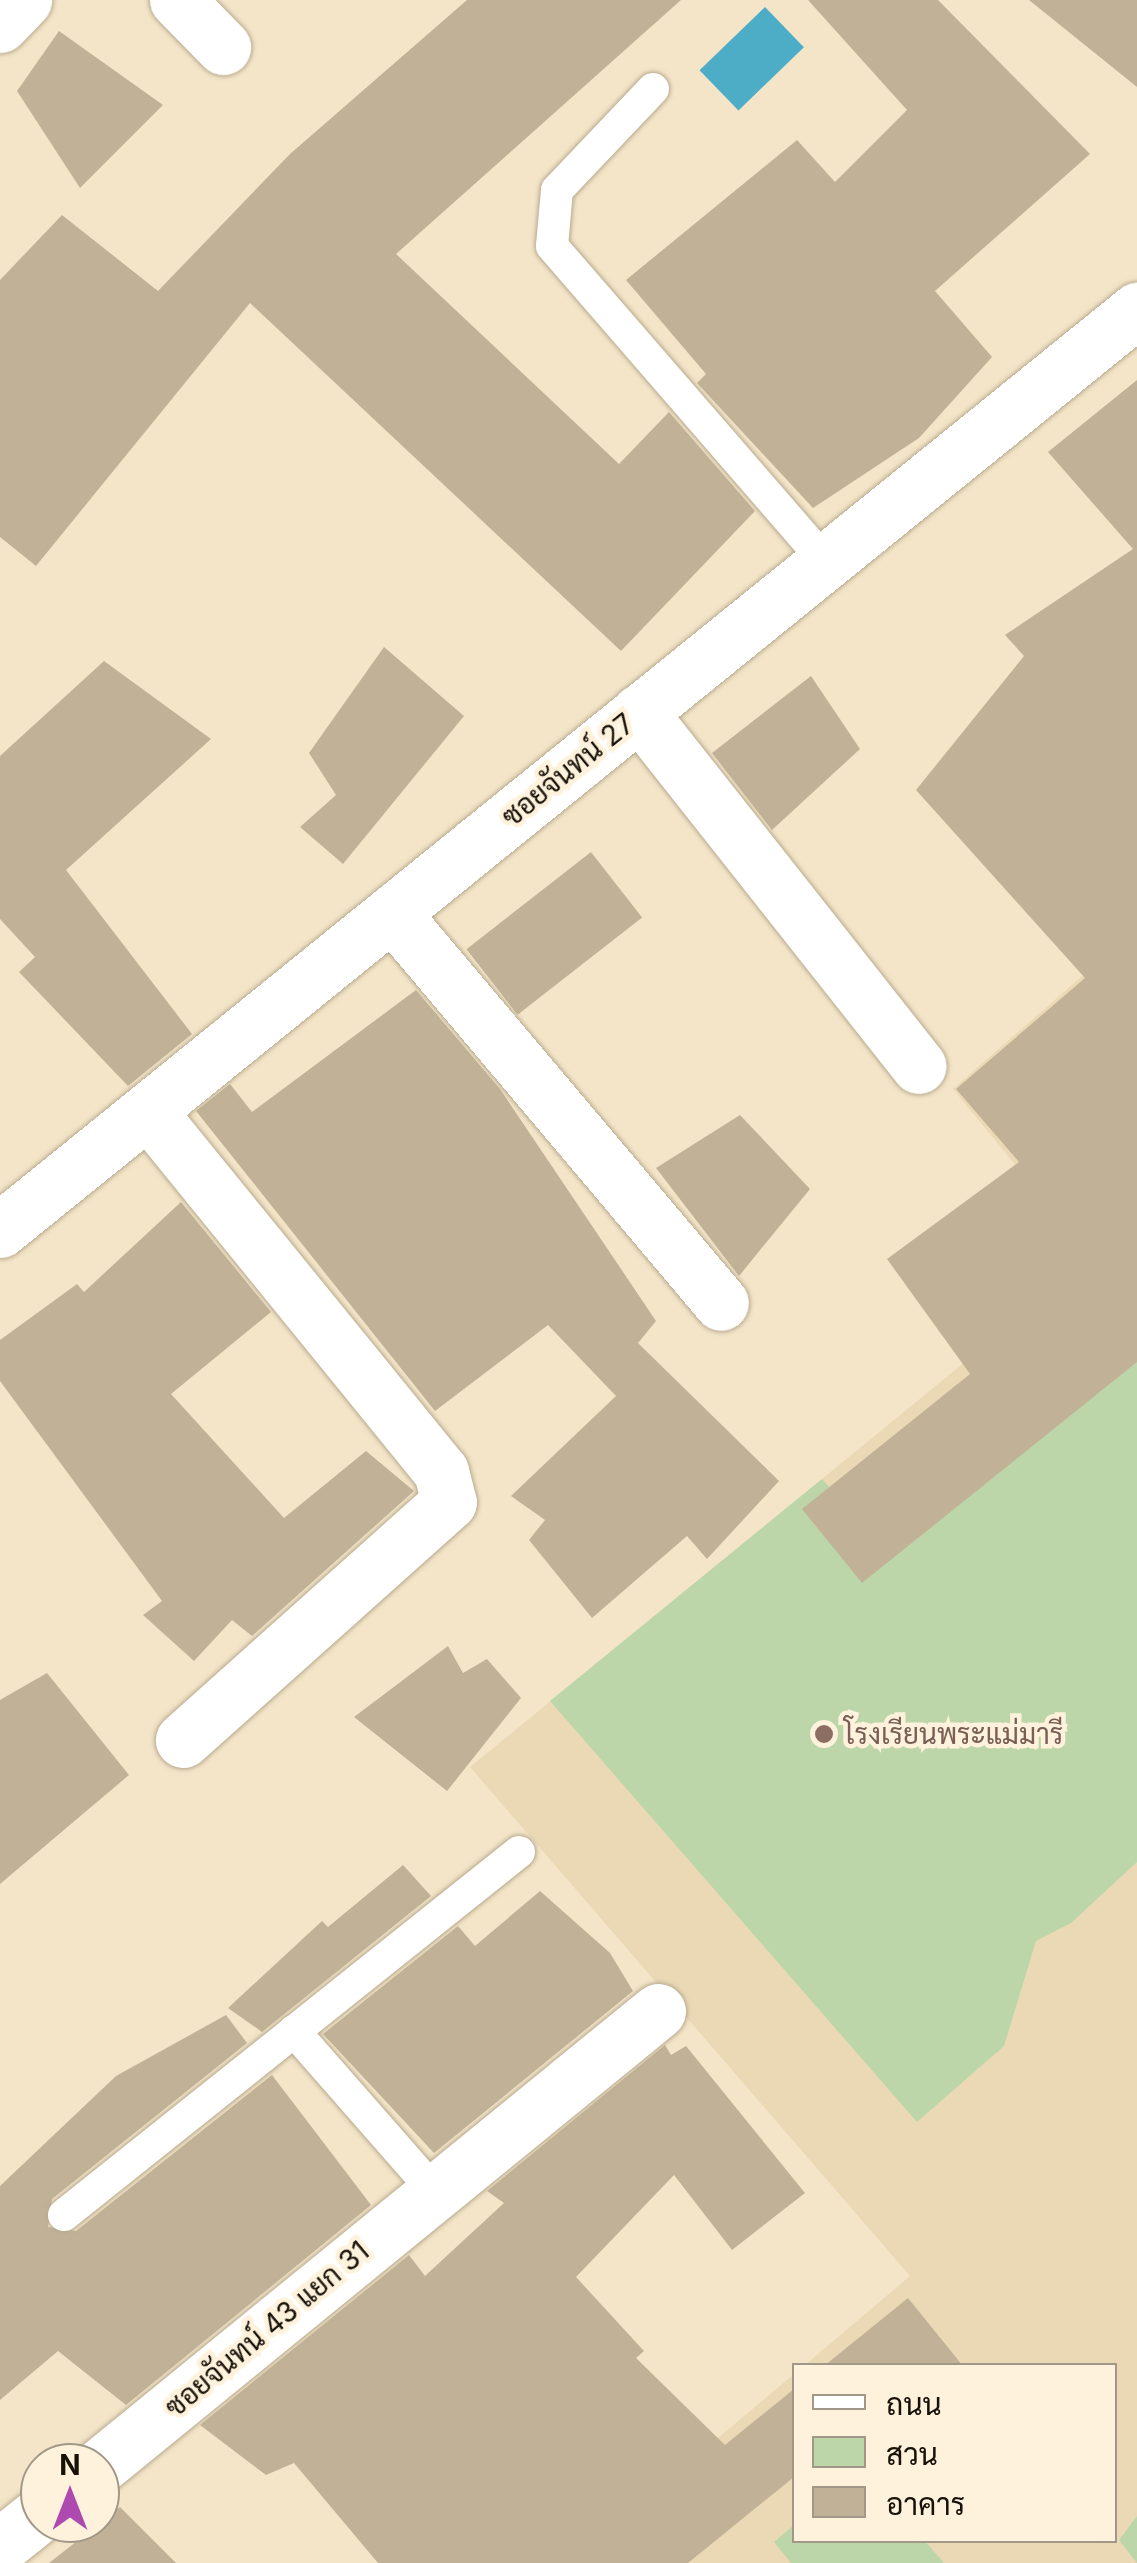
<!DOCTYPE html>
<html>
<head>
<meta charset="utf-8">
<style>
	body { margin:0 }
	#map { position:relative; width:1137px; height:2563px; overflow:hidden; background:#f4e5c8; font-family:Inter,Sarabun,sans-serif }
	div>[style] { position:absolute }
	[style*='--x'] { left:calc(var(--x)*1px); top:calc(var(--y)*1px); width:calc(var(--w)*1px); rotate:calc(var(--a)*1deg) }
	.built>* { inset:0; background:#ebd9b6 }
	.green>* { inset:0; background:#bcd6a9 }
	.water>* { inset:0; background:#4dadc6; transform-origin:0 0 }
	.building>* { inset:0; background:#c1b297; transform-origin:0 0 }
	.roads { filter:drop-shadow(0 0 2px #b8aa8f) drop-shadow(0 0 2px #b8aa8f) }
	.service>* { height:32px; margin:-16px; padding:0 16px; transform-origin:16px; border-radius:16px; background:#fff }
	.minor>* { height:55px; margin:-27.5px; padding:0 27.5px; transform-origin:27.5px; border-radius:27.5px; background:#fff }
	.tertiary>* { height:55px; margin:-27.5px; padding:0 27.5px; transform-origin:27.5px; border-radius:27.5px; background:#fff }
	.dots>* { width:28px; height:28px; translate:-50% -50%; box-sizing:border-box; border:5px solid #fef2dc; border-radius:50% }
	span { translate:-50% -50%; white-space:nowrap; text-align:center; line-height:1.15; -webkit-text-stroke:9px #fef2dc; paint-order:stroke }
	.street-label { font-size:28px; color:#171208 }
	.education-label { font-size:28px; color:#785e54 }
	.left { translate:0 -50%; text-align:left }
	.legend { position:absolute; left:792px; top:2363px; width:325px; height:180px; box-sizing:border-box; background:#fef2dc; border:2px solid #a29887; margin:0; padding:12px 18px; list-style:none; font-size:30px; color:#171208 }
	.legend li { display:flex; align-items:center; gap:20px; height:50px }
	.legend b { width:50px; border:2px solid #a29887 }
	.north { position:absolute; left:20px; top:2443px; width:100px; height:100px; box-sizing:border-box; background:#fef2dc; border:2px solid #a29887; border-radius:50%; rotate:0deg; font-size:28px; font-weight:700; line-height:40px; text-align:center; color:#171208 }
	.north::after { content:''; display:block; margin:auto; width:35px; height:45px; background:#ad49af; clip-path:polygon(50% 0,100% 100%,50% 72%,0 100%) }
</style>
</head>
<body>
<div id="map">
	<div class="built">
		<div style="clip-path:polygon(1137px 928px,1137px 2563px,569px 2563px,794px 2374px,794px 2540px,1114px 2540px,1114px 2366px,805px 2365px,910px 2276px,470px 1767px,1092px 1258px,953px 1089px)"></div>
	</div>
	<div class="green">
		<div style="clip-path:polygon(1137px 1347px,1137px 1862px,1071px 1923px,1036px 1941px,1004px 2046px,917px 2122px,550px 1701px,822px 1479px,881px 1543px)"></div>
		<div style="clip-path:polygon(1137px 2516px,1137px 2563px,1119px 2540px)"></div>
		<div style="clip-path:polygon(794px 2525px,794px 2540px,925px 2541px,944px 2563px,791px 2563px,774px 2542px)"></div>
	</div>
	<div class="water">
		<div style="left:765px;top:7px;width:56px;height:91px;rotate:46deg"></div>
	</div>
	<div class="building">
		<div style="clip-path:polygon(467px 0,681px 0,396px 254px,619px 464px,669px 412px,755px 511px,621px 651px,250px 303px,36px 566px,0 537px,0 280px,62px 215px,158px 291px,290px 154px)"></div>
		<div style="clip-path:polygon(808px 0,938px 0,1090px 154px,935px 291px,992px 357px,919px 438px,813px 508px,697px 383px,706px 374px,626px 280px,797px 140px,835px 182px,907px 110px)"></div>
		<div style="clip-path:polygon(1029px 0,1137px 0,1137px 87px)"></div>
		<div style="clip-path:polygon(59px 31px,163px 105px,80px 188px,17px 91px)"></div>
		<div style="clip-path:polygon(1137px 380px,1137px 1362px,862px 1583px,802px 1509px,970px 1374px,887px 1259px,1019px 1162px,956px 1089px,1085px 978px,916px 790px,1024px 656px,1005px 635px,1133px 549px,1048px 452px)"></div>
		<div style="clip-path:polygon(384px 647px,464px 716px,343px 864px,300px 827px,336px 795px,309px 753px)"></div>
		<div style="clip-path:polygon(104px 661px,211px 739px,66px 870px,192px 1034px,128px 1086px,19px 972px,35px 957px,0 919px,0 756px)"></div>
		<div style="clip-path:polygon(811px 676px,860px 749px,772px 830px,712px 753px)"></div>
		<div style="left:591px;top:852px;width:83px;height:158px;rotate:52deg"></div>
		<div style="clip-path:polygon(416px 990px,500px 1089px,656px 1321px,638px 1343px,779px 1481px,707px 1559px,687px 1536px,592px 1618px,529px 1540px,545px 1520px,511px 1496px,616px 1396px,548px 1325px,435px 1411px,196px 1111px,230px 1084px,252px 1112px)"></div>
		<div style="clip-path:polygon(740px 1115px,810px 1189px,739px 1276px,656px 1168px)"></div>
		<div style="clip-path:polygon(181px 1202px,271px 1312px,171px 1394px,284px 1518px,366px 1451px,414px 1491px,252px 1636px,232px 1620px,194px 1661px,143px 1615px,162px 1601px,0 1381px,0 1340px,77px 1284px,84px 1292px)"></div>
		<div style="clip-path:polygon(448px 1646px,463px 1673px,487px 1659px,521px 1698px,447px 1791px,354px 1717px)"></div>
		<div style="clip-path:polygon(47px 1673px,129px 1775px,0 1884px,0 1700px)"></div>
		<div style="clip-path:polygon(403px 1865px,431px 1896px,262px 2032px,228px 2008px,322px 1921px,328px 1927px)"></div>
		<div style="clip-path:polygon(540px 1891px,610px 1953px,633px 1991px,434px 2153px,323px 2034px,458px 1926px,475px 1946px)"></div>
		<div style="clip-path:polygon(226px 2015px,247px 2043px,52px 2199px,48px 2227px,76px 2231px,272px 2075px,371px 2205px,126px 2405px,58px 2351px,0 2400px,0 2186px,116px 2076px)"></div>
		<div style="clip-path:polygon(665px 2045px,671px 2055px,686px 2046px,805px 2193px,732px 2250px,674px 2175px,576px 2277px,644px 2351px,636px 2358px,725px 2445px,794px 2389px,794px 2477px,688px 2563px,378px 2563px,294px 2463px,266px 2475px,200px 2425px,409px 2255px,425px 2276px,504px 2203px,487px 2191px)"></div>
		<div style="clip-path:polygon(908px 2298px,963px 2366px,824px 2366px)"></div>
		<div style="clip-path:polygon(120px 2507px,176px 2563px,49px 2563px,100px 2523px)"></div>
	</div>
	<div class="roads">
		<div class="service">
			<div style="--x:653;--y:89;--w:139;--a:133.5"></div>
			<div style="--x:557;--y:190;--w:56;--a:95.1"></div>
			<div style="--x:552;--y:246;--w:418;--a:49.1"></div>
			<div style="--x:294;--y:2031;--w:211;--a:48.8"></div>
			<div style="--x:64;--y:2215;--w:582;--a:-38.58"></div>
		</div>
		<div class="minor">
			<div style="--x:177;--y:0;--w:66;--a:45.6"></div>
			<div style="--x:0;--y:25;--w:35;--a:-46"></div>
			<div style="--x:639;--y:712;--w:451;--a:51.7"></div>
			<div style="--x:392;--y:913;--w:510;--a:49.85"></div>
			<div style="--x:148;--y:1111;--w:464;--a:50.9"></div>
			<div style="--x:441;--y:1471;--w:32;--a:76"></div>
			<div style="--x:449;--y:1502;--w:357;--a:138.2"></div>
			<div style="--x:100;--y:2466;--w:720;--a:-39.19"></div>
			<div style="--x:0;--y:2546;--w:51;--a:-38.7"></div>
		</div>
		<div class="tertiary">
			<div style="--x:0;--y:1230;--w:1463;--a:-38.98"></div>
		</div>
	</div>
	<div class="dots">
		<div style="left:824px;top:1734px;background:#8d6e63"></div>
	</div>
	<div class="street-label">
		<span style="left:568px;top:770px;rotate:-39deg">ซอยจันทน์ 27</span>
		<span style="left:267px;top:2329px;rotate:-40deg">ซอยจันทน์ 43 แยก 31</span>
	</div>
	<div class="education-label">
		<span class="left" style="left:844px;top:1734px">โรงเรียนพระแม่มารี</span>
	</div>
	<ul class="legend">
	<li><b style="height:12px;background:#fff"></b>ถนน</li>
	<li><b style="height:28px;background:#bcd6a9"></b>สวน</li>
	<li><b style="height:28px;background:#c1b297"></b>อาคาร</li>
	</ul>
	<div class="north">N</div>
</div>
</body>
</html>
